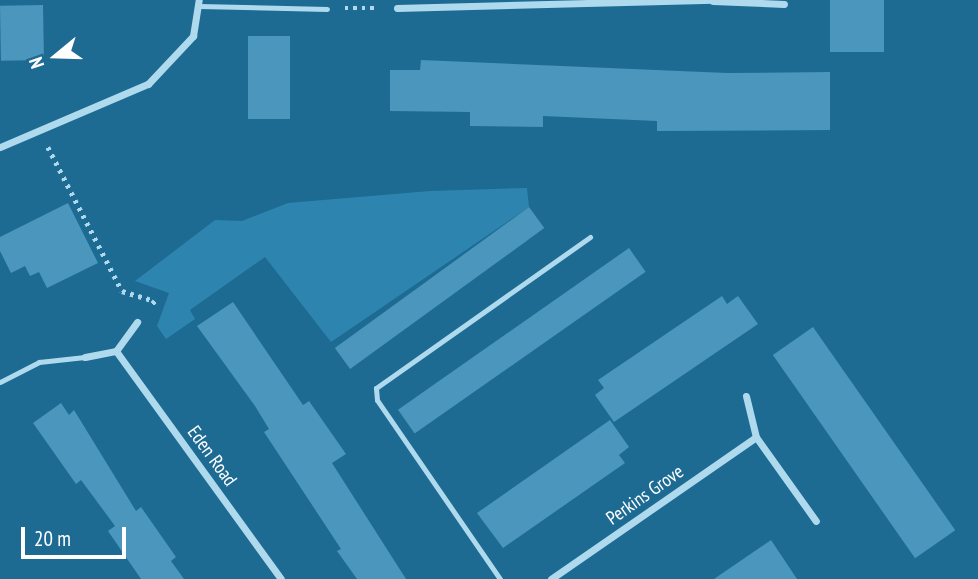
<!DOCTYPE html>
<html>
<head>
<meta charset="utf-8">
<style>
	body { margin:0 }
	#map { position:relative; width:978px; height:579px; overflow:hidden; background:#1d6b93; font-family:"PT Sans Narrow",sans-serif }
	div>[style] { position:absolute }
	[style*='--x'] { left:calc(var(--x)*1px); top:calc(var(--y)*1px); width:calc(var(--w)*1px); rotate:calc(var(--a)*1deg) }
	.green>* { inset:0; background:#2d85af }
	.building>* { inset:0; background:#4a96bc; transform-origin:0 0 }
	.path>* { height:4.5px; margin-top:-2.25px; transform-origin:0; background:repeating-linear-gradient(90deg,#afdaee 0 3.5px,transparent 0 8.5px) }
	.service>* { height:5px; margin:-2.5px; padding:0 2.5px; transform-origin:2.5px; border-radius:2.5px; background:#afdaee }
	.minor>* { height:7px; margin:-3.5px; padding:0 3.5px; transform-origin:3.5px; border-radius:3.5px; background:#afdaee }
	span { translate:-50% -50%; white-space:nowrap; text-align:center; line-height:1.15; -webkit-text-stroke:7px #1d6b93; paint-order:stroke }
	.street-label { font-size:19px; color:#fff }
	.north { position:absolute; left:21px; top:21px; width:70px; height:70px; -webkit-text-stroke:5px #1d6b93; paint-order:stroke; rotate:251deg; font-size:19px; font-weight:700; line-height:28px; text-align:center; color:#fff }
	.north::after { content:''; display:block; margin:auto; width:24px; height:32px; background:#fff; clip-path:polygon(50% 0,100% 100%,50% 72%,0 100%) }
	.scale { position:absolute; left:21px; top:527px; width:105px; height:32px; box-sizing:border-box; border:4px solid #fff; border-top:0; padding-left:9px; font-size:21px; line-height:24px; white-space:nowrap; color:#fff; -webkit-text-stroke:5px #1d6b93; paint-order:stroke }
</style>
</head>
<body>
<div id="map">
	<div class="green">
		<div style="clip-path:polygon(527px 188px,529px 207px,331px 342px,265px 257px,190px 310px,195px 319px,166px 339px,157px 326px,169px 293px,135px 281px,215px 220px,242px 221px,288px 203px,430px 191px)"></div>
	</div>
	<div class="building">
		<div style="left:830px;top:0;width:54px;height:52px"></div>
		<div style="left:43px;top:5px;width:55px;height:43px;rotate:89deg"></div>
		<div style="left:248px;top:36px;width:42px;height:83px"></div>
		<div style="clip-path:polygon(421px 60px,727px 73px,830px 72px,830px 130px,657px 131px,657px 121px,543px 116px,543px 127px,470px 126px,470px 112px,390px 111px,390px 70px,420px 70px)"></div>
		<div style="clip-path:polygon(68px 203px,98px 263px,47px 288px,39px 272px,30px 276px,25px 266px,11px 273px,0 251px,0 237px)"></div>
		<div style="left:529px;top:207px;width:26px;height:240px;rotate:54deg"></div>
		<div style="left:629px;top:248px;width:29px;height:282px;rotate:55deg"></div>
		<div style="clip-path:polygon(722px 296px,727px 304px,738px 296px,758px 324px,614px 422px,595px 395px,604px 388px,598px 380px)"></div>
		<div style="clip-path:polygon(233px 302px,303px 405px,309px 401px,346px 454px,332px 463px,406px 579px,357px 579px,337px 551px,341px 549px,264px 432px,269px 429px,255px 406px,197px 326px)"></div>
		<div style="left:813px;top:327px;width:248px;height:49px;rotate:55deg"></div>
		<div style="clip-path:polygon(61px 403px,69px 415px,74px 410px,136px 511px,141px 507px,176px 557px,171px 561px,184px 579px,141px 579px,108px 531px,115px 526px,81px 480px,76px 484px,33px 423px)"></div>
		<div style="clip-path:polygon(610px 420px,629px 447px,619px 455px,625px 463px,503px 548px,477px 513px)"></div>
		<div style="clip-path:polygon(771px 540px,797px 579px,714px 579px)"></div>
	</div>
	<div class="path">
		<div style="--x:345;--y:8;--w:34;--a:0"></div>
		<div style="--x:48;--y:147;--w:162;--a:62.8"></div>
		<div style="--x:122;--y:291;--w:34;--a:17"></div>
		<div style="--x:155;--y:301;--w:8;--a:130"></div>
	</div>
	<div class="service">
		<div style="--x:199;--y:6;--w:128;--a:1.3"></div>
		<div style="--x:0;--y:382;--w:44;--a:-27.1"></div>
		<div style="--x:39;--y:362;--w:46;--a:-6.2"></div>
		<div style="--x:500;--y:579;--w:217;--a:-124.5"></div>
		<div style="--x:377;--y:400;--w:12;--a:-95"></div>
		<div style="--x:376;--y:388;--w:262;--a:-35.2"></div>
	</div>
	<div class="minor">
		<div style="--x:713;--y:1;--w:71;--a:2.4"></div>
		<div style="--x:397;--y:8;--w:316;--a:-1.5"></div>
		<div style="--x:0;--y:147;--w:161;--a:-23.1"></div>
		<div style="--x:148;--y:84;--w:66;--a:-46.8"></div>
		<div style="--x:193;--y:36;--w:36;--a:-81"></div>
		<div style="--x:116;--y:351;--w:281;--a:54.1"></div>
		<div style="--x:85;--y:357;--w:32;--a:-11"></div>
		<div style="--x:116;--y:351;--w:36;--a:-54"></div>
		<div style="--x:746;--y:396;--w:42;--a:76.3"></div>
		<div style="--x:756;--y:437;--w:103;--a:54.5"></div>
		<div style="--x:551;--y:579;--w:249;--a:-34.7"></div>
	</div>
	<div class="street-label">
		<span style="left:212px;top:456px;rotate:54deg">Eden Road</span>
		<span style="left:645px;top:495px;rotate:-35deg">Perkins Grove</span>
	</div>
	<div class="north">N</div>
	<div class="scale">20 m</div>
</div>
</body>
</html>
